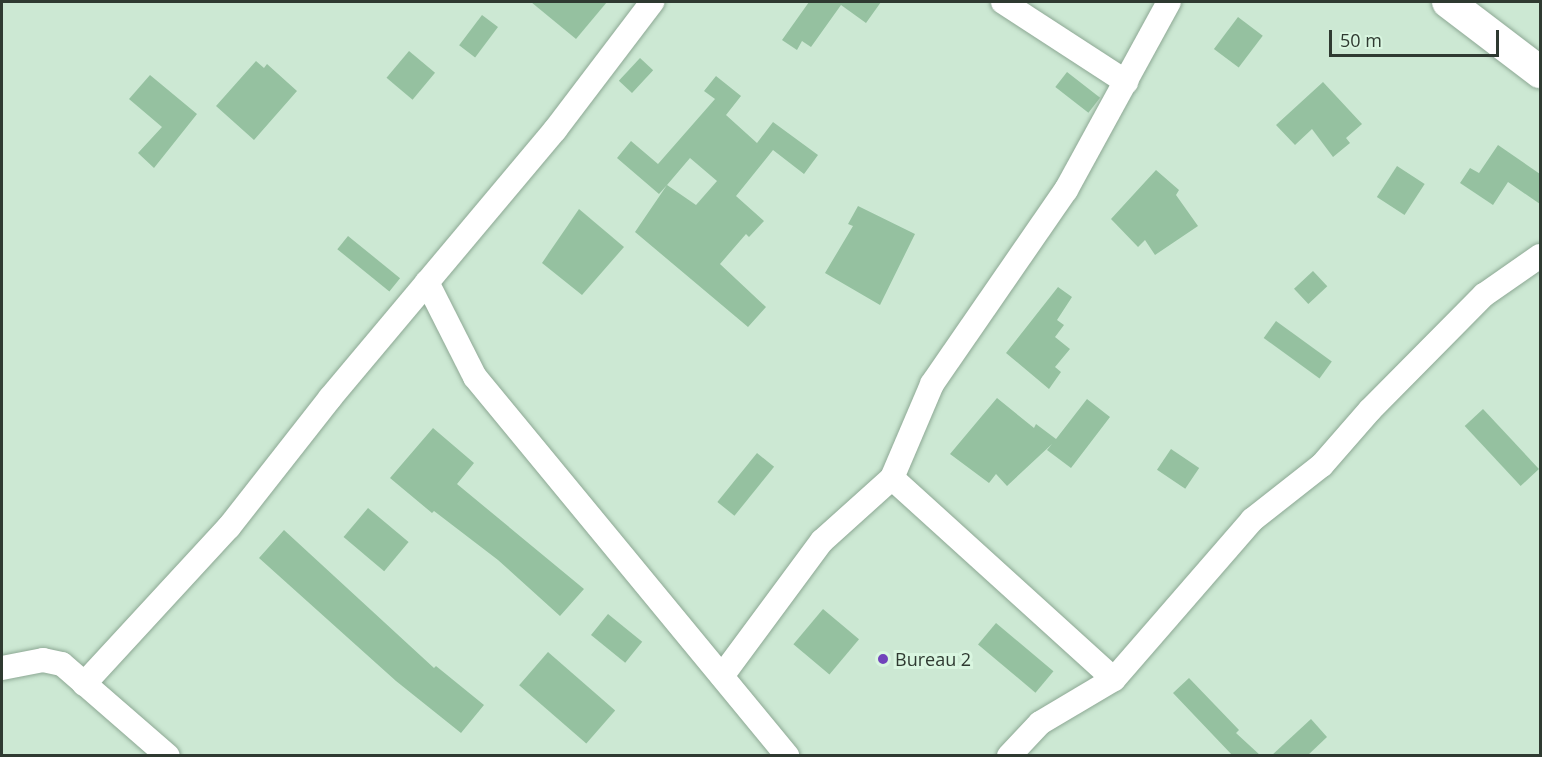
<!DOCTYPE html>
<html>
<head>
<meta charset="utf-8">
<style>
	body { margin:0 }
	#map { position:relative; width:1542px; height:757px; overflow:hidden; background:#cce8d3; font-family:"Open Sans",sans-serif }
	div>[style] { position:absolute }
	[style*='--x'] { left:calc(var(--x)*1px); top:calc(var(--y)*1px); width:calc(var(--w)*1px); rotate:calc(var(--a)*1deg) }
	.building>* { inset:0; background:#95c1a0; transform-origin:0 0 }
	.roads { filter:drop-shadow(0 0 2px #8da894) drop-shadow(0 0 2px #8da894) }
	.minor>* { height:24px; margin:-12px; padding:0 12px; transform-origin:12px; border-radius:12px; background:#fff }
	.major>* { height:32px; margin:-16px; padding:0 16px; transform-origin:16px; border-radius:16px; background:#fff }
	.dots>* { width:16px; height:16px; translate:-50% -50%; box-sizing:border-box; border:3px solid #d9f6e0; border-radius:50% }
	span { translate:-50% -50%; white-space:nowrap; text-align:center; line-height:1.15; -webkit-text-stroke:6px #d9f6e0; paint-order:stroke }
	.poi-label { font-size:18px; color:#2f3a31 }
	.left { translate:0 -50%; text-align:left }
	.frame { position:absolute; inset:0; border:3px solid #2f3a31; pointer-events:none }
	.scale { position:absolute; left:1329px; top:30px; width:170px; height:27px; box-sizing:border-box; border:3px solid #2f3a31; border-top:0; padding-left:8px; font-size:18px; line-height:21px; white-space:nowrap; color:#2f3a31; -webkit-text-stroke:4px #d9f6e0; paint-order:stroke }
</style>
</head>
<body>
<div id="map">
	<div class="building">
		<div style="clip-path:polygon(531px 2px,607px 2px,576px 39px)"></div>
		<div style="clip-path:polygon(809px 2px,881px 2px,866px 23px,841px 5px,811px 47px,802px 41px,797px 50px,782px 40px)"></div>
		<div style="left:482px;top:15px;width:20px;height:38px;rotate:37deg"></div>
		<div style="left:1238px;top:17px;width:31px;height:40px;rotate:37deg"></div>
		<div style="left:409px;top:51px;width:34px;height:35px;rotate:40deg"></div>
		<div style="left:640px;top:58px;width:18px;height:31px;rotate:43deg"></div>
		<div style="clip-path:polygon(256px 61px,264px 68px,267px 64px,297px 91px,254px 140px,216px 106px)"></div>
		<div style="left:1067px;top:72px;width:42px;height:19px;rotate:38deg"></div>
		<div style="clip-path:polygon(150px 75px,197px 114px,154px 168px,138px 153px,162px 127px,129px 99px)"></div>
		<div style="clip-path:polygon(evenodd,716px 76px,741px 96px,726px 115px,757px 143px,773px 122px,818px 155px,804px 174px,773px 150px,736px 196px,764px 221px,749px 237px,746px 234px,720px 264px,766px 307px,748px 327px,635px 232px,667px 185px,659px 194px,617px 158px,631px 141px,658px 164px,715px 99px,704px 91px,716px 76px,690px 158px,717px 181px,696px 205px,667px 185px,690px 158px)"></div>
		<div style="clip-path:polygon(1323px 82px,1362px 124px,1346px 138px,1350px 143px,1333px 157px,1312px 129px,1295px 145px,1276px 125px)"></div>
		<div style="clip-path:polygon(1498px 145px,1540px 174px,1540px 204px,1508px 182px,1493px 205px,1460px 183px,1470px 168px,1479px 173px)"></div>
		<div style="left:1397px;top:166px;width:33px;height:37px;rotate:33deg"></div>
		<div style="clip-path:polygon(1156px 170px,1179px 190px,1176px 195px,1198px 226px,1155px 255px,1145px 240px,1138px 247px,1111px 219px)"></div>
		<div style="clip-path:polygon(858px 206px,915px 234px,880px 305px,825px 273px,853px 226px,848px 224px)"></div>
		<div style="clip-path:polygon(579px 209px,624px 247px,582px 295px,542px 263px)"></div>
		<div style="left:348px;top:236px;width:67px;height:17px;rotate:39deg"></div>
		<div style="left:1313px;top:271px;width:21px;height:26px;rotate:47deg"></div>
		<div style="clip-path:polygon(1058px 287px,1072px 297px,1057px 320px,1064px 325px,1055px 337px,1070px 349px,1055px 367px,1061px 372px,1049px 389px,1006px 353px)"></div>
		<div style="left:1276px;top:321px;width:69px;height:21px;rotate:36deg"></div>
		<div style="clip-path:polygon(997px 398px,1034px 428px,1036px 424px,1056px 439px,1087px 399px,1110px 417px,1071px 468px,1047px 450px,1052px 444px,1007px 486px,996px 474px,989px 483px,950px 454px)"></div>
		<div style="left:1483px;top:409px;width:82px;height:25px;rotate:47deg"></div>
		<div style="clip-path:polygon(433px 428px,474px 463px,457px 484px,584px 589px,560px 616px,498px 560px,434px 511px,432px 513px,390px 478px)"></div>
		<div style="left:1171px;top:449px;width:34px;height:25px;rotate:34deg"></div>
		<div style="left:757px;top:453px;width:22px;height:63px;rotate:39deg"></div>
		<div style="left:368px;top:508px;width:53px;height:38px;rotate:40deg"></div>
		<div style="clip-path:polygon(284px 530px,434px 668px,436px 666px,484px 705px,461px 733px,396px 681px,259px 558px)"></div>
		<div style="left:823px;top:609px;width:47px;height:46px;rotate:40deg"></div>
		<div style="left:608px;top:614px;width:44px;height:27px;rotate:39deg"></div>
		<div style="left:996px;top:623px;width:75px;height:28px;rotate:40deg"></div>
		<div style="left:548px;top:652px;width:89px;height:44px;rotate:41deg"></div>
		<div style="clip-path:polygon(1189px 678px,1239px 730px,1236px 733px,1261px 756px,1233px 756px,1173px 693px)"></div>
		<div style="clip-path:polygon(1311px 719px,1327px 737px,1307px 756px,1271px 756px)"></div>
	</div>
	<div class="roads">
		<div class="minor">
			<div style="--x:1003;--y:2;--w:147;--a:33"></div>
			<div style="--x:427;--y:282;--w:106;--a:63.2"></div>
			<div style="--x:475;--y:377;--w:491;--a:50.5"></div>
			<div style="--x:892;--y:478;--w:299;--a:42.2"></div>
			<div style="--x:2;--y:668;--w:42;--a:-11"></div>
			<div style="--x:43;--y:660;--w:19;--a:12"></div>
			<div style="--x:62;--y:664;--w:140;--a:41"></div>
			<div style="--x:722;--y:676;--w:168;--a:-53.5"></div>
			<div style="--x:822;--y:541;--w:94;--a:-42"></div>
			<div style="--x:892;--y:478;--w:102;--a:-66.9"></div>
			<div style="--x:932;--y:384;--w:236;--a:-55.4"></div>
			<div style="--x:1066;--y:190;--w:214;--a:-61.3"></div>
			<div style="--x:84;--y:684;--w:214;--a:-47.3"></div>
			<div style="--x:229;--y:527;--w:164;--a:-51.9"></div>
			<div style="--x:330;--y:398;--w:350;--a:-50"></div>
			<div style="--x:555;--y:130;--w:161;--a:-52.8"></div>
			<div style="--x:1009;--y:756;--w:45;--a:-46.8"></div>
			<div style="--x:1040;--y:723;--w:86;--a:-30.7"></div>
			<div style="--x:1114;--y:679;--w:211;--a:-49"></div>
			<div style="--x:1252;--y:520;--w:89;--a:-38.2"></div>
			<div style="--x:1322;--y:465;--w:73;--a:-48.9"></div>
			<div style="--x:1370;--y:410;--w:162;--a:-45.3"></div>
			<div style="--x:1484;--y:295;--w:68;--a:-34.9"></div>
		</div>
		<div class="major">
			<div style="--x:1448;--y:2;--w:116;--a:37.3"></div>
		</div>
	</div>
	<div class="dots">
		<div style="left:883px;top:659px;background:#7143bb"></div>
	</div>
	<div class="poi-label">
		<span class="left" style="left:895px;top:659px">Bureau 2</span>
	</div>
	<div class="frame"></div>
	<div class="scale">50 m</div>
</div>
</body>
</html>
